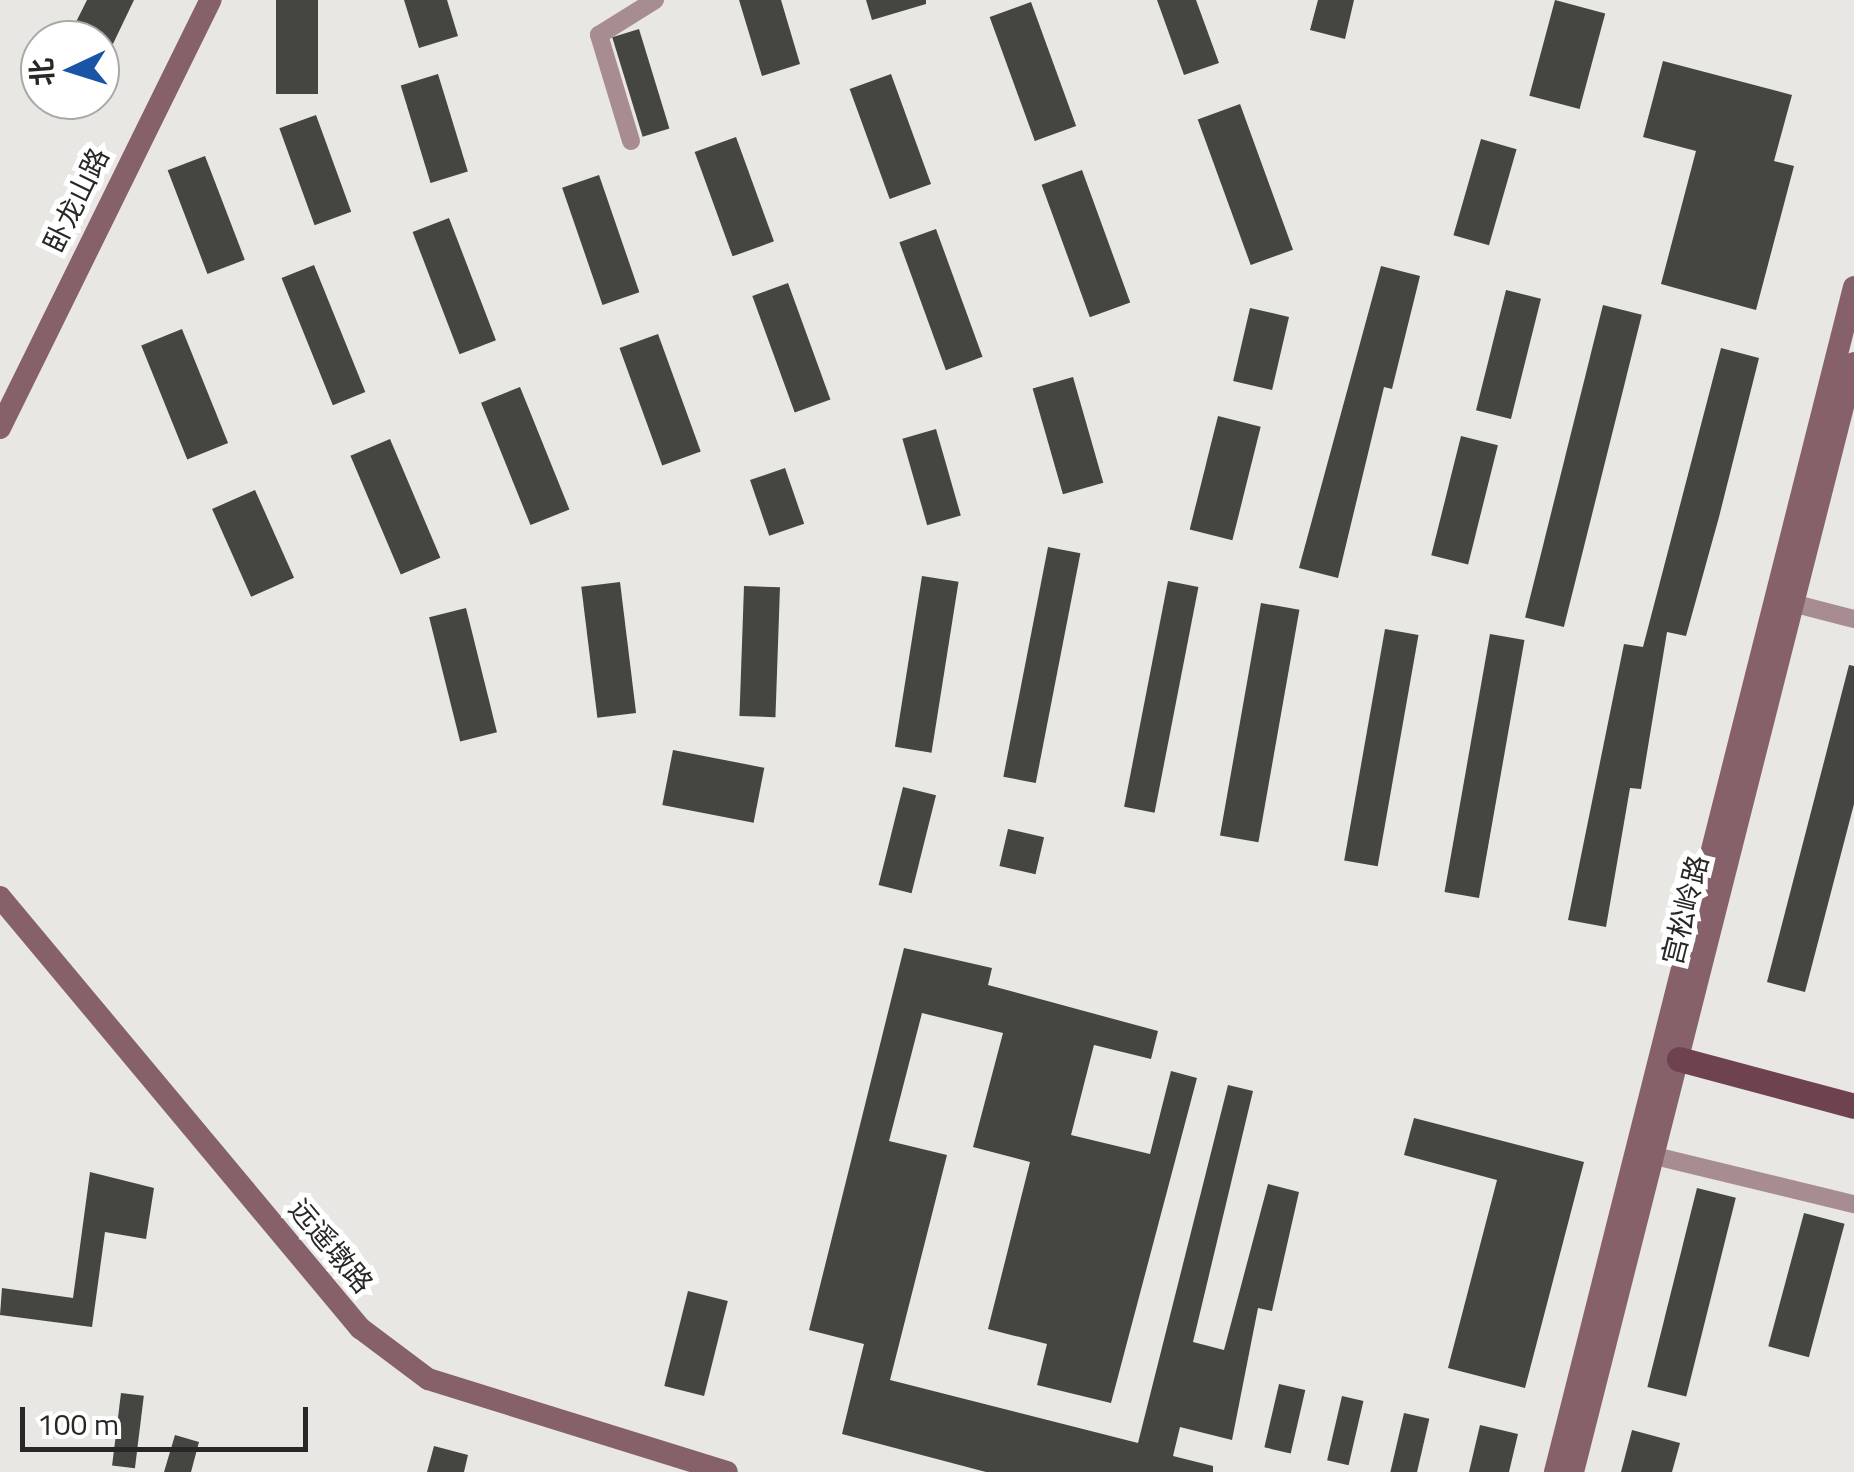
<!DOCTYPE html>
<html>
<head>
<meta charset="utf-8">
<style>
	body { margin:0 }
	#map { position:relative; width:1854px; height:1472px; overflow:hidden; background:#e8e7e4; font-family:"Titillium Web","Noto Sans SC",sans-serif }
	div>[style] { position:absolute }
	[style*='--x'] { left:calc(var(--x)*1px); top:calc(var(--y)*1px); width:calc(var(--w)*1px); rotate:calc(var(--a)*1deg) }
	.building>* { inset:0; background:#454542; transform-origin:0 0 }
	.street>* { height:18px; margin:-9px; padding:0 9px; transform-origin:9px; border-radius:9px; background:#a78c92 }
	.secondary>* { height:22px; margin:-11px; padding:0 11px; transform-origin:11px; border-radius:11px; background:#86616a }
	.primary>* { height:25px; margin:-12.5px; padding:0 12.5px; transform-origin:12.5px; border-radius:12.5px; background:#6e424e }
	span { translate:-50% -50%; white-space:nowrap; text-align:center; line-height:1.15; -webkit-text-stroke:10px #fff; paint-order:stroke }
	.street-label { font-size:28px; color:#282726 }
	.north { position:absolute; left:20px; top:20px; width:100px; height:100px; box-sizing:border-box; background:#fff; border:2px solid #a9a9a8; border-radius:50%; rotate:266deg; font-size:28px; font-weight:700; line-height:40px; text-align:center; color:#282726 }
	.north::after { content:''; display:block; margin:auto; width:35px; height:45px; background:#1954a6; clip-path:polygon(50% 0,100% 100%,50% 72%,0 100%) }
	.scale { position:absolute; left:20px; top:1407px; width:288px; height:45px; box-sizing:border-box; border:5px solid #282726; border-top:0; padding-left:12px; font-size:30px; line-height:35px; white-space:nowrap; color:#282726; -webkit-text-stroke:8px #fff; paint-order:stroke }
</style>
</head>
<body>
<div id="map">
	<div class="building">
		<div style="clip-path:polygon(87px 0,134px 0,100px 71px,100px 40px,67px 40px)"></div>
		<div style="left:276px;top:0;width:42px;height:94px"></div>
		<div style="clip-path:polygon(404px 0,447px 0,458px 36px,419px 48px)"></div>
		<div style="clip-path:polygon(739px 0,781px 0,800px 64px,762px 76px)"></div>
		<div style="clip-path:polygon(866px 0,926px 0,926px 4px,872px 20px)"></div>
		<div style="clip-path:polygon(1157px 0,1196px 0,1219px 63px,1184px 75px)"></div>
		<div style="clip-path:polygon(1318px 0,1354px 0,1345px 39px,1310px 30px)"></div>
		<div style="left:1555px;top:0;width:52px;height:99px;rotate:15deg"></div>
		<div style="left:1031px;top:2px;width:132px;height:44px;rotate:70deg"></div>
		<div style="left:639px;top:29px;width:104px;height:28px;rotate:73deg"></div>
		<div style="clip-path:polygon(1663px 61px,1792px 95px,1774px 161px,1794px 166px,1756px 310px,1661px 284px,1696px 151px,1643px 137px)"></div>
		<div style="left:438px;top:74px;width:102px;height:39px;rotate:73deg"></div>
		<div style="left:891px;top:74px;width:117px;height:44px;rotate:70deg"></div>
		<div style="left:1240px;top:104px;width:155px;height:45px;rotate:70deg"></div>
		<div style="left:316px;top:115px;width:103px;height:39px;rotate:70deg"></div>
		<div style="left:736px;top:137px;width:111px;height:44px;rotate:70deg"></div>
		<div style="left:1481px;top:139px;width:37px;height:100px;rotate:16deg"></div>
		<div style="left:205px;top:156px;width:111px;height:40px;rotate:69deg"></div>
		<div style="left:1082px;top:170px;width:141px;height:43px;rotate:70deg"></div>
		<div style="left:599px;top:175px;width:124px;height:39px;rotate:71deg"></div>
		<div style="left:449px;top:218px;width:131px;height:39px;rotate:69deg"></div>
		<div style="left:936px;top:229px;width:136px;height:39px;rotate:70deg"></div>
		<div style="left:314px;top:265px;width:137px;height:35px;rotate:68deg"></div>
		<div style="clip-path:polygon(1381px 266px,1420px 276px,1392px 389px,1384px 387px,1338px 578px,1299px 568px)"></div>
		<div style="left:788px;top:283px;width:124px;height:38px;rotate:70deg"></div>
		<div style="left:1506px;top:290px;width:36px;height:124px;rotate:14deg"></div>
		<div style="left:1603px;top:305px;width:40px;height:322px;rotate:14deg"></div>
		<div style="left:1250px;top:308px;width:40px;height:75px;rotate:13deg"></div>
		<div style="left:182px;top:329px;width:123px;height:44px;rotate:68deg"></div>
		<div style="left:658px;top:334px;width:125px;height:41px;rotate:70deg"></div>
		<div style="clip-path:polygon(1721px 348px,1759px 358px,1719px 517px,1686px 636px,1667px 632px,1641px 789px,1630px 788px,1606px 927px,1568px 920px,1624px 644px,1643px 647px)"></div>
		<div style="left:1073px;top:377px;width:110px;height:42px;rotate:74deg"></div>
		<div style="left:520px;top:387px;width:132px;height:42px;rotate:68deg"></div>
		<div style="left:1218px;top:416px;width:44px;height:117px;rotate:14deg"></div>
		<div style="left:936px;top:429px;width:90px;height:35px;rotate:74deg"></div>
		<div style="left:1461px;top:436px;width:38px;height:123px;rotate:14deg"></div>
		<div style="left:390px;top:439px;width:129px;height:43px;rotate:67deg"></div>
		<div style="left:785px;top:468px;width:59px;height:37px;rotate:71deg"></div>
		<div style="left:255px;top:490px;width:96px;height:47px;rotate:66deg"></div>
		<div style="left:1048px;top:547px;width:33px;height:234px;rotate:11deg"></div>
		<div style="left:922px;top:576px;width:37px;height:173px;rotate:9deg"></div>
		<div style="left:1168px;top:581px;width:31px;height:230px;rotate:11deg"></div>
		<div style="left:620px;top:582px;width:132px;height:39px;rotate:83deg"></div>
		<div style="left:744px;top:586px;width:36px;height:130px;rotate:2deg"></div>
		<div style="left:1261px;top:603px;width:39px;height:236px;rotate:10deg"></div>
		<div style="left:466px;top:608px;width:128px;height:38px;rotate:76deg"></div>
		<div style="left:1385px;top:629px;width:34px;height:235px;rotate:10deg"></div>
		<div style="left:1490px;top:634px;width:35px;height:262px;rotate:10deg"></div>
		<div style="clip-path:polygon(1849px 665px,1854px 666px,1854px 804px,1805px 992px,1767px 982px)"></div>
		<div style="left:673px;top:750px;width:93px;height:56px;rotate:11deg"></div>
		<div style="left:903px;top:787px;width:34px;height:101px;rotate:14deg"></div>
		<div style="left:1008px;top:829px;width:37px;height:38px;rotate:13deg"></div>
		<div style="clip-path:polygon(904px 948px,992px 968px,988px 985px,1158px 1031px,1151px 1059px,1094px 1045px,1071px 1135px,1150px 1154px,1171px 1071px,1197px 1078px,1111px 1403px,1037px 1385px,1047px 1344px,988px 1329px,1030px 1162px,973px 1147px,1003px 1033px,922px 1013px,889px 1141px,947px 1155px,890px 1380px,1138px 1443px,1228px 1085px,1253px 1091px,1193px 1342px,1224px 1350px,1268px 1184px,1299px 1192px,1272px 1311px,1258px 1308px,1232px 1440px,1180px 1427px,1173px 1456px,1213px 1466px,1213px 1472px,986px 1472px,842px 1434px,864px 1344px,809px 1330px)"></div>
		<div style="clip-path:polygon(1414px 1118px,1584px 1162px,1525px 1388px,1448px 1368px,1497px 1180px,1404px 1155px)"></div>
		<div style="clip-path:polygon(90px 1172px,154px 1188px,146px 1239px,105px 1232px,92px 1327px,0 1315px,2px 1288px,73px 1298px)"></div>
		<div style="left:1697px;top:1188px;width:40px;height:205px;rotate:14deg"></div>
		<div style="left:1804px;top:1213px;width:42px;height:138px;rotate:15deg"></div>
		<div style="left:688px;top:1291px;width:41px;height:98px;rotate:14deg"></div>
		<div style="left:1279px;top:1384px;width:27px;height:65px;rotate:13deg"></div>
		<div style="left:121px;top:1393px;width:23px;height:73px;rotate:7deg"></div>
		<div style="left:1342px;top:1396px;width:22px;height:66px;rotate:13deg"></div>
		<div style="left:1404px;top:1413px;width:26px;height:61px;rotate:13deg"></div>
		<div style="clip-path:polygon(1480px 1425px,1518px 1434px,1509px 1472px,1469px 1472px)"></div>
		<div style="clip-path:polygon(1632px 1430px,1680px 1443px,1672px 1472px,1621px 1472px)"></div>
		<div style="clip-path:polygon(175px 1435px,199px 1442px,191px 1472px,164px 1472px)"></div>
		<div style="clip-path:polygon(434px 1446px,468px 1455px,464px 1472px,427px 1472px)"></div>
	</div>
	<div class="street">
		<div style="--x:631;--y:141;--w:111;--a:-106.8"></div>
		<div style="--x:599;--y:35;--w:66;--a:-32"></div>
		<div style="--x:1792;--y:603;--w:64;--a:14.5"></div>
		<div style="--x:1655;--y:1156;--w:205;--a:13.6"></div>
	</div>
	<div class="secondary">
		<div style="--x:0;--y:428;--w:477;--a:-63.8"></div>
		<div style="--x:0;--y:897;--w:562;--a:50.13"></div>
		<div style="--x:360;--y:1328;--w:85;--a:36.9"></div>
		<div style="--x:428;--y:1379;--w:313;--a:17.3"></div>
		<div style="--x:1555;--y:1472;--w:1222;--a:-75.84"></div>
		<div style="--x:1573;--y:1472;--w:1144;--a:-75.78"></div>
	</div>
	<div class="primary">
		<div style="--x:1679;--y:1059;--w:181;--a:15"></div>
	</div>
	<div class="street-label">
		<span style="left:76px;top:200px;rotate:-64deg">卧龙山路</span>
		<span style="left:1685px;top:910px;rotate:-76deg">宫松岭路</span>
		<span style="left:331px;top:1246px;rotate:50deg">远遥墩路</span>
	</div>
	<div class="north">北</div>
	<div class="scale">100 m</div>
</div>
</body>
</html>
